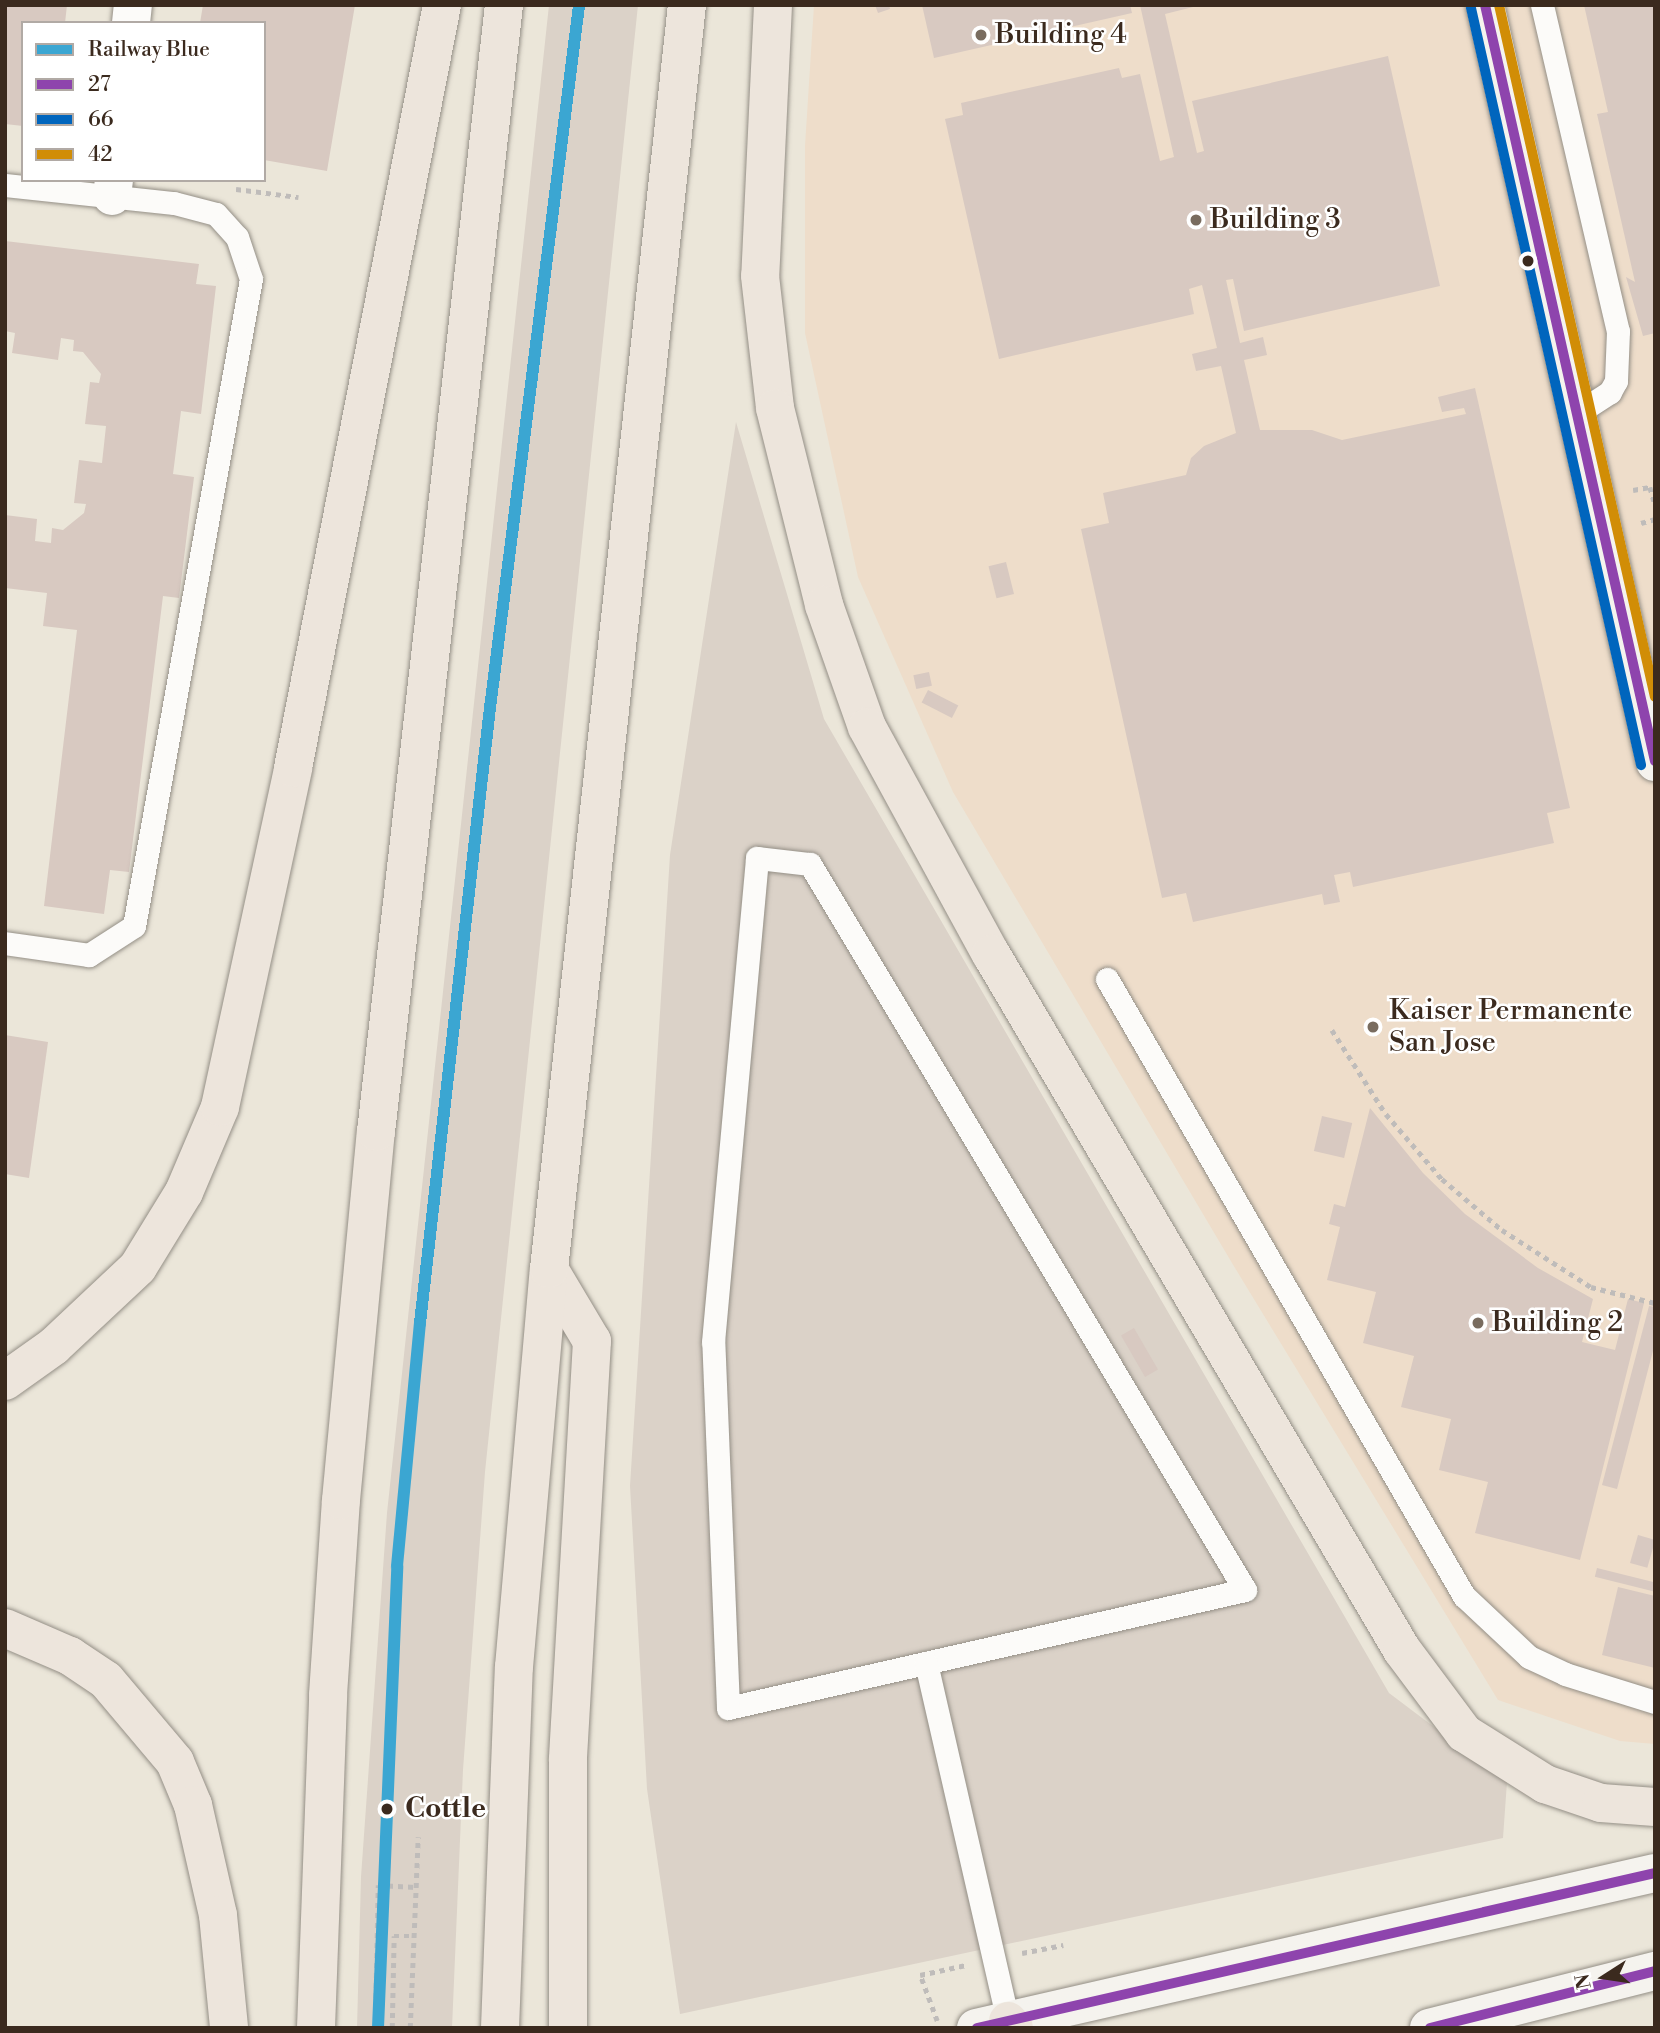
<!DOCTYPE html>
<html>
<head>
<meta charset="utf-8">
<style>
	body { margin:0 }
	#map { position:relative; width:1660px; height:2033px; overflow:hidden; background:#ebe6d9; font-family:"Libre Bodoni",serif }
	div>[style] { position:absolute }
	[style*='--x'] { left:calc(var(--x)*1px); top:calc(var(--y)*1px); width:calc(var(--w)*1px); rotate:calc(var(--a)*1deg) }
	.built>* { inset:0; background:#eeddca }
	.industrial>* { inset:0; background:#dbd2c8 }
	.building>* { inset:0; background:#d8c9c1; transform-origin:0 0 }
	.path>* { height:4.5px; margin-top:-2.25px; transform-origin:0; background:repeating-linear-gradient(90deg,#bfbcba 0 5px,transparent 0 10px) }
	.roads { filter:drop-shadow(0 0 2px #948f86) drop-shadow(0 0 2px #948f86) }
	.lane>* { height:23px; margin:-11.5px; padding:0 11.5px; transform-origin:11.5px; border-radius:11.5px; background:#fcfbf9 }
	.street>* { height:38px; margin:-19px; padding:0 19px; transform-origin:19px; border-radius:19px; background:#fcfbf9 }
	.secondary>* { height:38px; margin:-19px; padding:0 19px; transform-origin:19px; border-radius:19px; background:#f5f3ee }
	.highway>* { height:38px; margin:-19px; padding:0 19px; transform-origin:19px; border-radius:19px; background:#ede5dc }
	.bus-1>* { height:10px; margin:-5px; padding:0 5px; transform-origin:5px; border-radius:5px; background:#8e44ad }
	.bus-2>* { height:10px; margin:-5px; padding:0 5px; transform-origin:5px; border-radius:5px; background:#0065bd }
	.bus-3>* { height:10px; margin:-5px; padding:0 5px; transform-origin:5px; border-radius:5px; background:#d18d06 }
	.rail-1>* { height:12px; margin:-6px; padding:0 6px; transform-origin:6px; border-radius:6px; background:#3ba6d2 }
	.dots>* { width:19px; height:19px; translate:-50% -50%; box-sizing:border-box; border:4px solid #fff; border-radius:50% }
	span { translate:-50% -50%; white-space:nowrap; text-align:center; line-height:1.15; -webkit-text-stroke:5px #fff; paint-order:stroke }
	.poi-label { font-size:28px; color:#3b2a1e }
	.left { translate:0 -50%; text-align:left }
	.stop-label { font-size:28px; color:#3b2a1e; font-weight:700 }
	.frame { position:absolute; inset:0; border:7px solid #3b2a1e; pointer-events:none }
	.legend { position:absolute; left:21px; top:21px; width:245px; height:161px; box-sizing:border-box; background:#fff; border:2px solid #b1aaa5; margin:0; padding:9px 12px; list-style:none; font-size:21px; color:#3b2a1e }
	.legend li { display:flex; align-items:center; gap:14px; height:35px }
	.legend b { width:35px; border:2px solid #b1aaa5 }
	.north { position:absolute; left:1569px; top:1942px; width:70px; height:70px; -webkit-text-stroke:5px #fff; paint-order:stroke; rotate:258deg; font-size:19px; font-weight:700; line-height:28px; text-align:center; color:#3b2a1e }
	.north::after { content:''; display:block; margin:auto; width:24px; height:32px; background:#3b2a1e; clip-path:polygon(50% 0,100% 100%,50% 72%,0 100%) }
</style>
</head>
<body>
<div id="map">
	<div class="built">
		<div style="clip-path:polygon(814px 5px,1655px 5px,1655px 1744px,1620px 1741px,1498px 1700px,1232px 1263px,953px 792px,858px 577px,805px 333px,805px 146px)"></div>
	</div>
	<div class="industrial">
		<div style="clip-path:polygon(549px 5px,638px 5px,485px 1472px,463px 1770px,452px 2028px,357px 2028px,361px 1877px,387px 1513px)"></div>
		<div style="clip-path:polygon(736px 422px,824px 719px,1389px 1693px,1507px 1782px,1503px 1838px,680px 2014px,647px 1789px,630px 1486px,670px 855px)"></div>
	</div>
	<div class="building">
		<div style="clip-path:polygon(5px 5px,67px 5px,65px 23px,23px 23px,23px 126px,5px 124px)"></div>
		<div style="clip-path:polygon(203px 5px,355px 5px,327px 171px,264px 160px,264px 23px,200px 23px)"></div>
		<div style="clip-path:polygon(875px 5px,889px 5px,890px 9px,878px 13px)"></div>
		<div style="clip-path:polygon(922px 5px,1130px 5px,1132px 13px,934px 58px)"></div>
		<div style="clip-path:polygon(1140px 5px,1201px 5px,1165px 14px,1197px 153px,1204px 151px,1192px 101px,1388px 56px,1440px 286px,1244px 331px,1233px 279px,1226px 280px,1240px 343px,1263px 337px,1267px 355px,1244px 360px,1260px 430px,1312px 430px,1342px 440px,1466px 414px,1464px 408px,1442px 412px,1438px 397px,1475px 388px,1570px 808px,1547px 813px,1554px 843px,1353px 887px,1350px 872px,1334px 875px,1340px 902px,1324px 905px,1322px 894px,1193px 922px,1186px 893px,1162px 898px,1081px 529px,1109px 523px,1103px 493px,1186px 475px,1191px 458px,1204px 446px,1236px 433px,1221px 366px,1196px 371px,1192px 354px,1217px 348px,1202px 285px,1189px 289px,1194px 314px,999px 359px,945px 119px,963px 115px,961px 103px,1119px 68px,1122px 78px,1140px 74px,1160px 161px,1174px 157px)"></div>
		<div style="clip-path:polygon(1584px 5px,1655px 5px,1655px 333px,1643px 336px,1626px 277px,1635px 282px,1597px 114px,1608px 112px)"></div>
		<div style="clip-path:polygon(5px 241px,199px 264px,196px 284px,216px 286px,201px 414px,181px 411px,173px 474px,194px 477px,179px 598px,163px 596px,129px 872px,110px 870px,104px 914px,44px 906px,77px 630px,43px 626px,47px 593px,5px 588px,5px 515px,37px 519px,35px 541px,51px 543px,52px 528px,63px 530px,84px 513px,86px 504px,74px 503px,79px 460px,102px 463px,106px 426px,85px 424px,90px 382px,99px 383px,101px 374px,83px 352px,73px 351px,74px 340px,61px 338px,58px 360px,12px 353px,15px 333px,5px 331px)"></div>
		<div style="left:1006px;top:562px;width:33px;height:18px;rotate:76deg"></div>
		<div style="left:929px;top:672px;width:14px;height:16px;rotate:78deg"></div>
		<div style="left:928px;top:690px;width:34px;height:14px;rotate:27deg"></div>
		<div style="clip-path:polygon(5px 1035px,48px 1042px,29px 1178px,5px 1174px)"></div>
		<div style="clip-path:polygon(1370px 1108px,1423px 1173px,1465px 1214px,1538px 1268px,1593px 1299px,1582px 1342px,1615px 1350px,1628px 1299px,1644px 1303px,1580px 1560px,1475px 1533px,1488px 1482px,1439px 1470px,1451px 1419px,1401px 1407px,1414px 1356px,1363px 1343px,1376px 1292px,1327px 1280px,1340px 1227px,1329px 1224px,1334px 1204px,1345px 1207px)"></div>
		<div style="left:1322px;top:1116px;width:31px;height:36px;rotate:13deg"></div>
		<div style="clip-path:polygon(1649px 1306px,1655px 1307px,1655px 1343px,1617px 1489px,1602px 1485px)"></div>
		<div style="left:1134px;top:1328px;width:48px;height:15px;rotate:60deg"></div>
		<div style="left:1638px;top:1535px;width:18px;height:29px;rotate:16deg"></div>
		<div style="left:1597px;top:1568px;width:60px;height:9px;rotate:14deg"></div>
		<div style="clip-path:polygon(1618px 1587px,1655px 1596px,1655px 1668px,1602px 1655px)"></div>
	</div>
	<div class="path">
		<div style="--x:236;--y:189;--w:63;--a:7.4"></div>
		<div style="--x:1633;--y:490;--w:17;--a:-10"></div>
		<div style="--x:1650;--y:487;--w:19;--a:74"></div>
		<div style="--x:1641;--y:523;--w:15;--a:-16"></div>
		<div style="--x:1332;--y:1030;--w:100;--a:57.3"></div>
		<div style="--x:1386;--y:1114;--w:86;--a:49.3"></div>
		<div style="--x:1442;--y:1179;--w:79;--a:40.4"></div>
		<div style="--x:1502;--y:1230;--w:106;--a:32.6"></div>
		<div style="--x:1591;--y:1287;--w:66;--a:14"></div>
		<div style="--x:1022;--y:1953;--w:42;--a:-11"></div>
		<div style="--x:937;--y:2021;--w:49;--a:-110.3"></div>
		<div style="--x:920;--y:1975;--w:47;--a:-12.3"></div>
		<div style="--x:375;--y:2028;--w:143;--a:-88.8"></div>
		<div style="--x:378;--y:1885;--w:38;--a:3"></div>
		<div style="--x:392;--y:2028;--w:92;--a:-88.8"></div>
		<div style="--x:394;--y:1936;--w:19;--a:0"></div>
		<div style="--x:410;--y:2028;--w:191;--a:-87.6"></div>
	</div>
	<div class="roads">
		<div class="lane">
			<div style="--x:1542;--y:5;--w:335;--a:76.9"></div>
			<div style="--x:1618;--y:331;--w:50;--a:92.3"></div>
			<div style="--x:1616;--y:381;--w:13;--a:119"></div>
			<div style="--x:1610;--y:392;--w:40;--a:147.1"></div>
			<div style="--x:5;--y:185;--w:170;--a:6.1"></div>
			<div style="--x:174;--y:203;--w:43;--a:14.7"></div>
			<div style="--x:216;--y:214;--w:31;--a:48"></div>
			<div style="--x:237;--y:237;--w:44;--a:71.6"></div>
			<div style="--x:251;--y:279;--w:657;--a:100.25"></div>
			<div style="--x:134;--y:926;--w:54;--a:147.2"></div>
			<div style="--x:89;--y:955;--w:85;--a:-171.9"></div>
			<div style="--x:757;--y:858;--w:53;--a:6.5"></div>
			<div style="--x:810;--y:864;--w:846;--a:59.07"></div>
			<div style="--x:1245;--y:1590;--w:530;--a:167.14"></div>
			<div style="--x:728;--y:1708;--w:366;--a:-92.3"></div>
			<div style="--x:713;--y:1342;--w:486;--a:-84.8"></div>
			<div style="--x:1107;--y:979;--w:713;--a:59.95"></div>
			<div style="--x:1464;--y:1596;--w:89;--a:43.2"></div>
			<div style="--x:1529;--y:1657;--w:40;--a:25"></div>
			<div style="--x:1565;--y:1674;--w:94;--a:17.3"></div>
			<div style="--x:926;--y:1663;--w:367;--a:77.1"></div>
		</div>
		<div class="street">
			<div style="--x:131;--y:23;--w:18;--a:-84"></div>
			<div style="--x:112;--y:196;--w:16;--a:-83"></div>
		</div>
		<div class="secondary">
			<div style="--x:1485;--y:5;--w:776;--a:77.34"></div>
			<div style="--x:976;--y:2028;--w:696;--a:-12.86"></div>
			<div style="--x:1429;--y:2028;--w:233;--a:-14.2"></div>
		</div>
		<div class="highway">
			<div style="--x:773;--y:5;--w:271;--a:92.7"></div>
			<div style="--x:760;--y:276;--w:133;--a:83.5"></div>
			<div style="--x:775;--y:408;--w:203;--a:76"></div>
			<div style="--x:824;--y:605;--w:129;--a:70.6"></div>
			<div style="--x:867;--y:727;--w:259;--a:61.4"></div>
			<div style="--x:991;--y:954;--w:808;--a:59.44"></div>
			<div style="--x:1402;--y:1650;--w:104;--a:53.2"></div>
			<div style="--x:1464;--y:1733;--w:96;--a:32.2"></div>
			<div style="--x:1545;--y:1784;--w:59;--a:18.7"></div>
			<div style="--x:1601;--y:1803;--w:54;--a:4.2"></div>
			<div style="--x:549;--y:1269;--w:84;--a:59.2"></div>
			<div style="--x:592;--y:1341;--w:420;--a:93.3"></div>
			<div style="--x:568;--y:1760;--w:268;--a:90"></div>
			<div style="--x:5;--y:1381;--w:60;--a:-35.5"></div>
			<div style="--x:54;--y:1346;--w:115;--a:-43.2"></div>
			<div style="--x:138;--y:1267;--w:88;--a:-58.5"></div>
			<div style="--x:184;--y:1192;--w:92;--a:-67"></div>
			<div style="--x:220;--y:1107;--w:347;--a:-77.8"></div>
			<div style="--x:293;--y:768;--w:777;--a:-78.95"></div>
			<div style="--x:5;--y:1628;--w:71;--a:23.3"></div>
			<div style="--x:70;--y:1656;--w:43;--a:33.7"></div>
			<div style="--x:106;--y:1680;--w:107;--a:49.9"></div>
			<div style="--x:175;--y:1762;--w:47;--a:67.3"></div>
			<div style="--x:193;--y:1805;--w:113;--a:77.2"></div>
			<div style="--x:218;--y:1915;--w:114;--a:84.4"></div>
			<div style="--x:1008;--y:2021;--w:9;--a:49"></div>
			<div style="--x:316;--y:2028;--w:333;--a:-87.9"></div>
			<div style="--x:328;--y:1695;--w:195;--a:-86.2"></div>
			<div style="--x:341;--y:1500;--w:370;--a:-84.6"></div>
			<div style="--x:376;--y:1132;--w:1134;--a:-83.52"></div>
			<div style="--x:500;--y:2028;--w:361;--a:-87.8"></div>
			<div style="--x:514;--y:1667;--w:400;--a:-85"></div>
			<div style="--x:549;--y:1269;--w:1272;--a:-83.77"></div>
		</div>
	</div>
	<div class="bus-1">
		<div style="--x:1485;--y:5;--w:775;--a:77.33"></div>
		<div style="--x:977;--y:2028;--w:695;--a:-12.88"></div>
		<div style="--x:1430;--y:2028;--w:232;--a:-14.2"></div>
	</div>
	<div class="bus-2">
		<div style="--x:1471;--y:8;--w:776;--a:77.34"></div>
	</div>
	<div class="bus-3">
		<div style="--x:1499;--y:5;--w:709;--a:77.3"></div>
	</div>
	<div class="rail-1">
		<div style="--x:378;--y:2028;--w:462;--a:-87.6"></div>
		<div style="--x:397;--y:1566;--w:244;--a:-84.6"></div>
		<div style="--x:420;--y:1323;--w:619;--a:-83.51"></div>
		<div style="--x:490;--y:708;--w:709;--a:-82.78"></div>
	</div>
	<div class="dots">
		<div style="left:981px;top:35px;background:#796c5f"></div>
		<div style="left:1196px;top:220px;background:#796c5f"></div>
		<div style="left:1528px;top:261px;background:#3b2a1e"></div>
		<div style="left:1373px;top:1027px;background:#796c5f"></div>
		<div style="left:1478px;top:1323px;background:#796c5f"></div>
		<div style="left:387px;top:1809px;background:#3b2a1e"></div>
	</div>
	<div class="poi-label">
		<span class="left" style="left:995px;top:35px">Building 4</span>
		<span class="left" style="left:1210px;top:220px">Building 3</span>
		<span class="left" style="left:1389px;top:1027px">Kaiser Permanente<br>San Jose</span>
		<span class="left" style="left:1492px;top:1323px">Building 2</span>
	</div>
	<div class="stop-label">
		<span class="left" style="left:405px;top:1809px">Cottle</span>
	</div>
	<div class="frame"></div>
	<ul class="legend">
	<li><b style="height:9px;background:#3ba6d2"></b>Railway Blue</li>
	<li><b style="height:9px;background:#8e44ad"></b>27</li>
	<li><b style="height:9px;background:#0065bd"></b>66</li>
	<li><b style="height:9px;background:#d18d06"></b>42</li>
	</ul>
	<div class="north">N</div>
</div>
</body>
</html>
